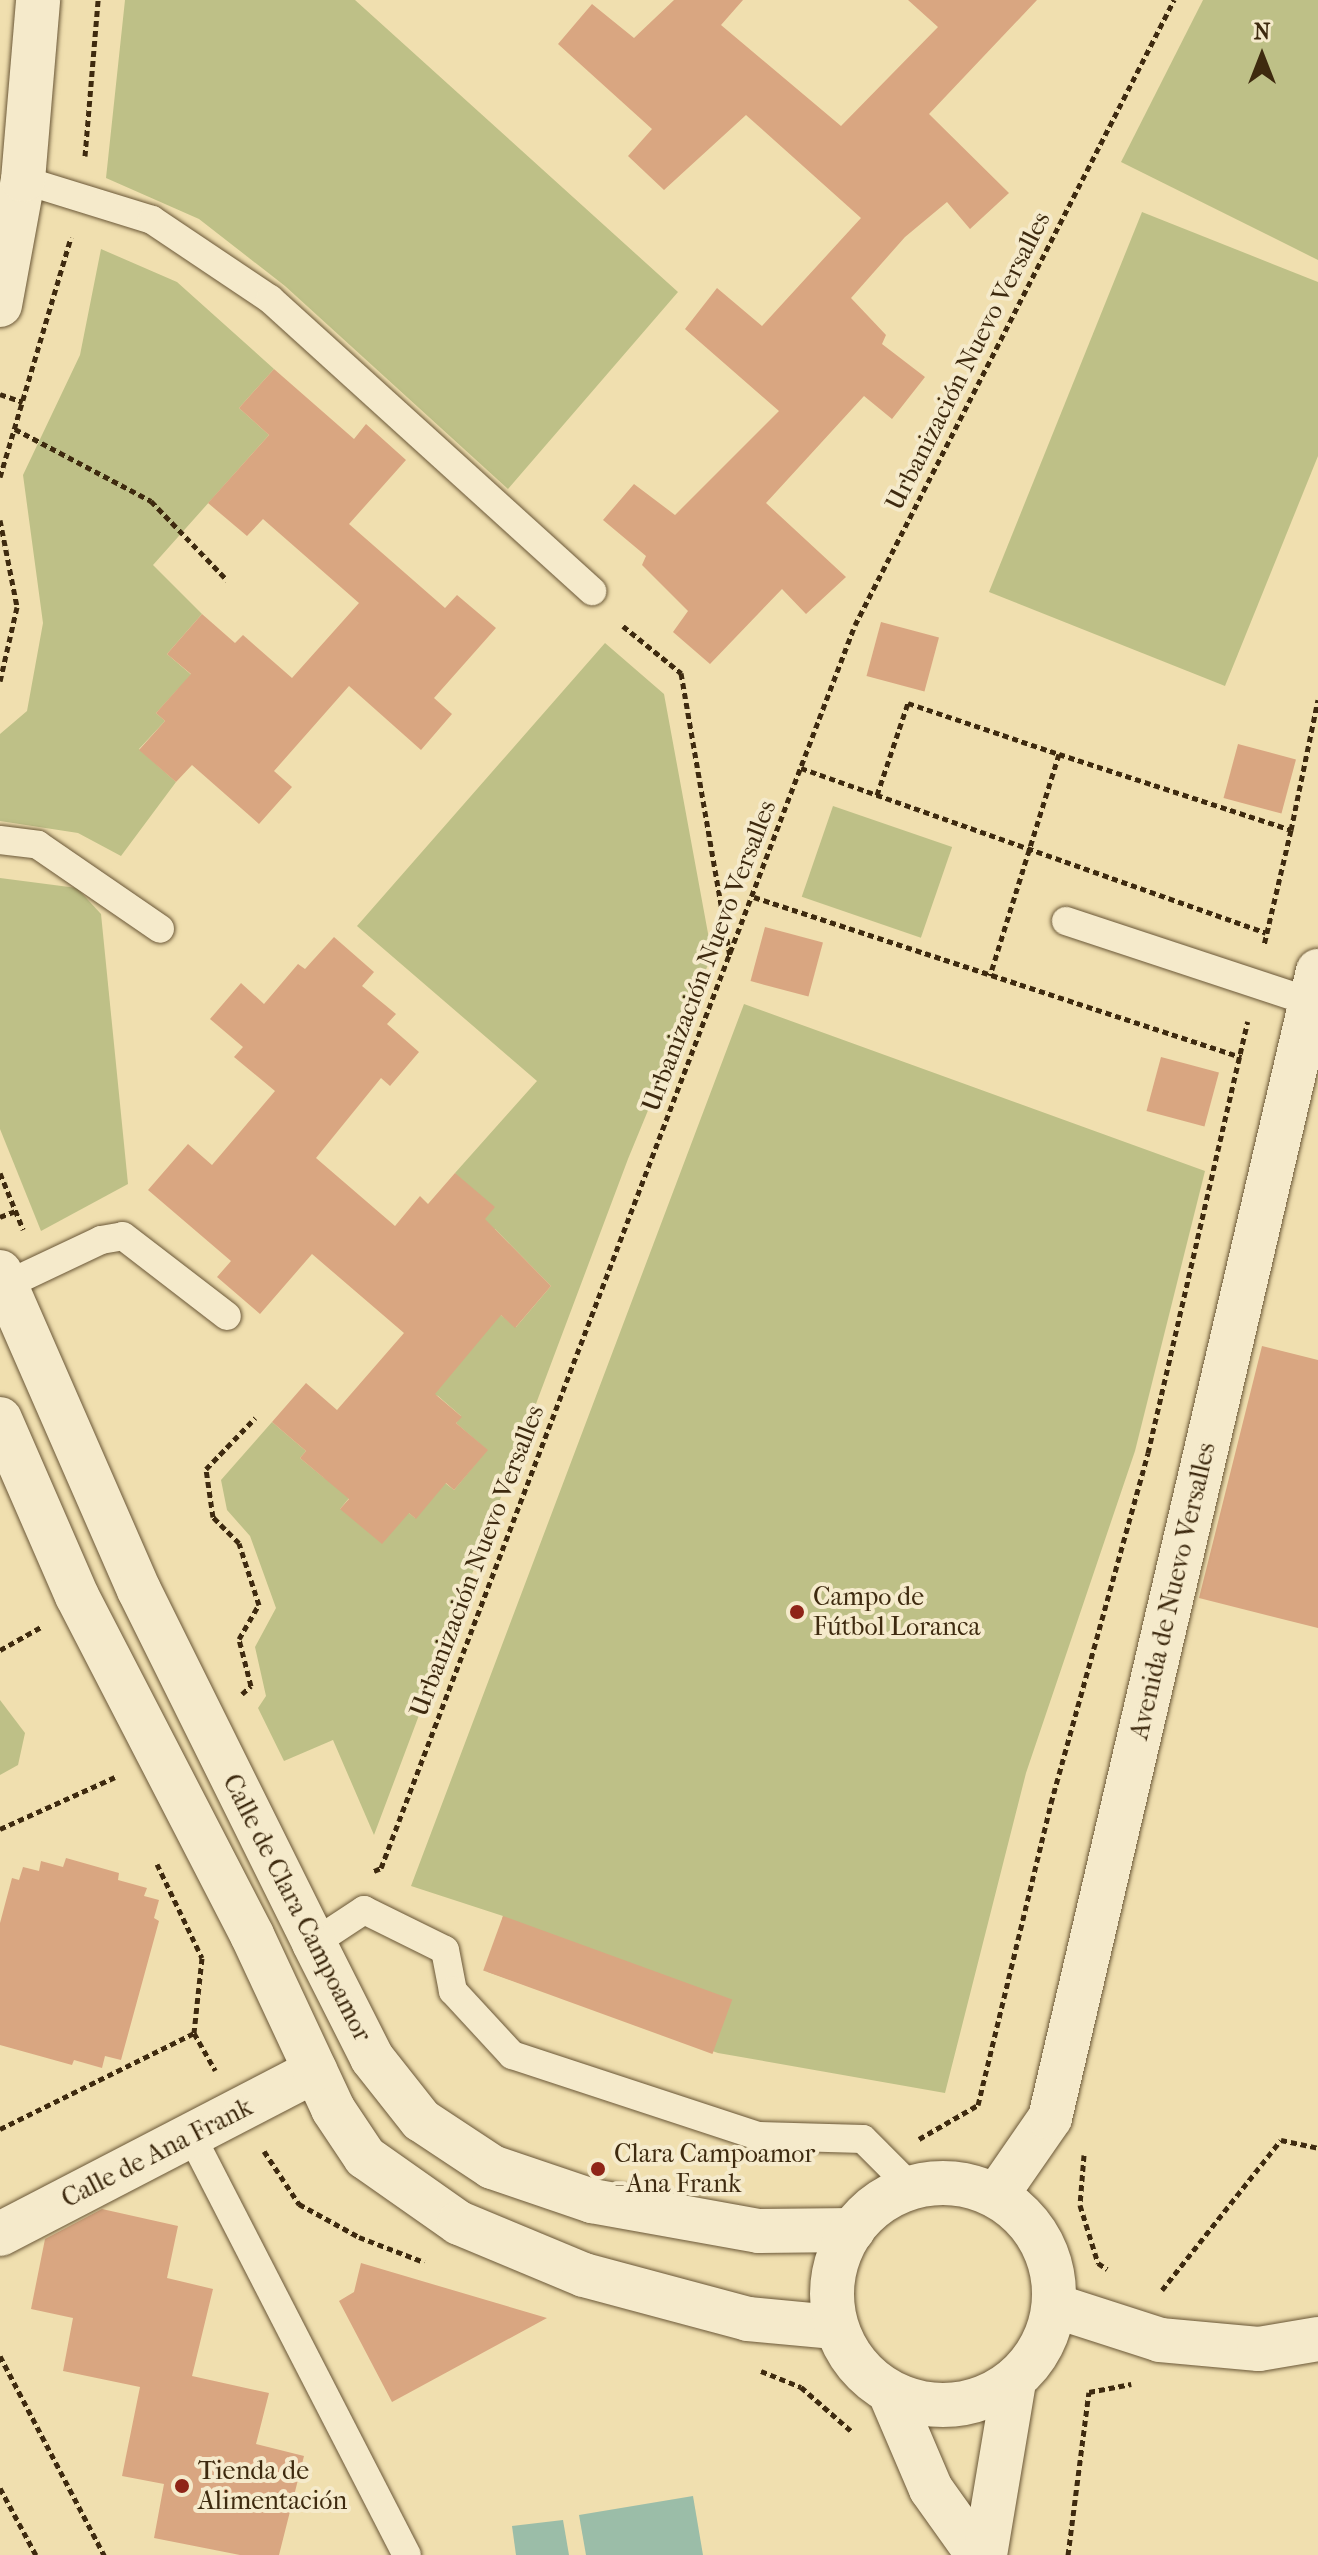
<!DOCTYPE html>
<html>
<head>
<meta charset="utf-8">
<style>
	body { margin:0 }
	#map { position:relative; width:1318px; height:2555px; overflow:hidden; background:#f0dfaf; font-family:"IM FELL French Canon",serif }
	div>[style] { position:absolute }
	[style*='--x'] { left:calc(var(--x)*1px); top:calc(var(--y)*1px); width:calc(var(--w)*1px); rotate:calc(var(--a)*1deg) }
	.green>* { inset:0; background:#bec087; transform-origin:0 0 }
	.water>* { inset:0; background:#9bbda8 }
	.building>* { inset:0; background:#d9a681; transform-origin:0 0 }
	.path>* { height:5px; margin-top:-2.5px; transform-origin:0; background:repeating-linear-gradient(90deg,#3e2a0f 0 6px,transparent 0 10px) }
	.roads { filter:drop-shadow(0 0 2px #6a5737) drop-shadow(0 0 2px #6a5737) }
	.service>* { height:28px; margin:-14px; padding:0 14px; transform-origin:14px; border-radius:14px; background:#f5eacb }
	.minor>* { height:44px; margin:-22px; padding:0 22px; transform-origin:22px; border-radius:22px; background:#f5eacb }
	.secondary>* { height:44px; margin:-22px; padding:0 22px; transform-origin:22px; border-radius:22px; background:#f5eacb }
	.secondary>.ring { margin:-22px; padding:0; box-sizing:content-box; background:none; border:44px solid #f5eacb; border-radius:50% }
	.dots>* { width:22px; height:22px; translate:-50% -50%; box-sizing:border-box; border:4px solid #f5eacb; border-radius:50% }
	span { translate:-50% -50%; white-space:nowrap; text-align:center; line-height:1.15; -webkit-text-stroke:8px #f5eacb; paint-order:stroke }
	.street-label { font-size:26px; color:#3e2a0f }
	.poi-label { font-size:26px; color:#3e2a0f }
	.left { translate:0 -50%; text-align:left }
	.north { position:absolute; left:1222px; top:16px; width:80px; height:80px; -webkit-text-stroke:6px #f5eacb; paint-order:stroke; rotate:0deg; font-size:22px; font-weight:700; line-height:32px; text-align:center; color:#3e2a0f }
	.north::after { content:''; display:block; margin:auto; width:28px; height:36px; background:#3e2a0f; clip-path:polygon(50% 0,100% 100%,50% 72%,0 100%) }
</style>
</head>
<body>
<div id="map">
	<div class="green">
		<div style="clip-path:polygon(125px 0,355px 0,678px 292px,508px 489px,285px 286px,199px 219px,106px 178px)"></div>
		<div style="clip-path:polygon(1203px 0,1318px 0,1318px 260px,1121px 162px)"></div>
		<div style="clip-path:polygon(1142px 212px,1318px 282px,1318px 456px,1225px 686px,989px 592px)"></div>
		<div style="clip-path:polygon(101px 249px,177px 282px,274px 369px,239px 408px,269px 435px,153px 565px,202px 614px,167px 654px,201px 683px,178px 689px,156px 713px,165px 721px,139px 749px,176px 782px,121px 856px,78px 833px,0 821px,0 734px,27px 711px,43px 623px,23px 475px,80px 355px)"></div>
		<div style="clip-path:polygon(605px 643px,664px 694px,712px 955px,628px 1159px,374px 1835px,333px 1740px,284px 1761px,258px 1708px,266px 1696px,255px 1647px,276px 1608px,250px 1536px,227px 1510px,221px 1480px,272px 1422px,306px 1451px,300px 1458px,323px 1477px,355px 1491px,340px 1509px,409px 1513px,415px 1518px,439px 1478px,454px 1490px,487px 1450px,456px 1423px,461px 1416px,438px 1396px,421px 1390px,496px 1311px,516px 1327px,551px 1286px,495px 1229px,490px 1234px,455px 1173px,537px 1081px,357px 926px)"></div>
		<div style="left:833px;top:806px;width:126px;height:96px;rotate:19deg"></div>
		<div style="clip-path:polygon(0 878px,77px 888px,101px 914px,128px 1184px,41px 1231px,0 1129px)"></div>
		<div style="clip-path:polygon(744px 1004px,1205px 1171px,1135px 1451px,1026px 1773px,945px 2093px,718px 2053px,488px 1972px,503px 1916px,411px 1886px)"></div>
		<div style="clip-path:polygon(0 1700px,25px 1733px,18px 1765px,0 1775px)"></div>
	</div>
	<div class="water">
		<div style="clip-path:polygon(693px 2496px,703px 2555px,586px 2555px,579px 2515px)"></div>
		<div style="clip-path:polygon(563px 2520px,569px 2555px,516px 2555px,512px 2526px)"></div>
	</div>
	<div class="building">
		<div style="clip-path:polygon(674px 0,743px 0,721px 25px,841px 126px,938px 27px,908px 0,1037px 0,929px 114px,1009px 193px,970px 229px,947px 202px,905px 237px,851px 298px,886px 335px,882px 344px,925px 377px,892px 419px,864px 396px,766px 503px,846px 577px,806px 614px,782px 589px,710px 664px,673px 632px,688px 611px,642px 565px,646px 556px,603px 520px,634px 484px,675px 515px,779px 411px,685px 329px,717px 288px,762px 326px,861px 218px,746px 115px,664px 190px,628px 156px,652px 129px,558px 44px,592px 4px,634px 38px)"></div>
		<div style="clip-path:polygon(274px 369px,354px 439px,366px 424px,406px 460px,349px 524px,445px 608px,457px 595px,496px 628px,434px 698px,452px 714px,421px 750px,349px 686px,274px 771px,292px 787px,259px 824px,192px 765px,176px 782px,139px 750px,165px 721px,156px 713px,191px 674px,167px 654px,202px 614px,235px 643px,243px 635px,292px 678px,359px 603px,263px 519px,247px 536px,208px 503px,269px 435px,239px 408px)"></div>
		<div style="left:881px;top:622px;width:60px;height:56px;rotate:15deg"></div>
		<div style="left:1238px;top:744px;width:60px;height:56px;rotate:15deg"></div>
		<div style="left:765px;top:927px;width:60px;height:56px;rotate:15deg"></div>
		<div style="clip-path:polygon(334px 937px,374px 972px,362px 986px,396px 1014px,387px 1024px,419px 1052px,390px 1086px,381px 1078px,316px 1158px,395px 1226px,420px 1196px,428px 1204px,455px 1173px,495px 1207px,485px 1219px,551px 1286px,515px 1328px,501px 1315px,435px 1394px,462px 1417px,456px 1423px,488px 1450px,454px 1490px,446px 1483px,416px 1519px,409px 1513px,382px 1544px,340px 1509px,349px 1499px,300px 1458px,306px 1451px,272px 1422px,306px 1383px,337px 1410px,404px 1333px,312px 1254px,260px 1314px,217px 1277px,231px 1261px,148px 1190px,188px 1144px,212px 1165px,275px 1091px,234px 1057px,243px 1047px,210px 1019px,241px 983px,264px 1004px,298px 964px,305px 969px)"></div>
		<div style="left:1161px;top:1057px;width:60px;height:56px;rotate:15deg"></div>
		<div style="clip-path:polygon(1262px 1346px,1318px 1360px,1318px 1628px,1199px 1598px)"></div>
		<div style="clip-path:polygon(66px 1858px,119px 1873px,118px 1880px,147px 1888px,144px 1896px,159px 1900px,154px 1918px,159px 1921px,121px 2060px,105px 2056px,102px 2068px,74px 2060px,72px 2065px,0 2045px,0 1923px,12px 1878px,19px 1880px,23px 1867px,39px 1871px,41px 1861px,63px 1867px)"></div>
		<div style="left:503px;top:1916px;width:244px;height:58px;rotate:20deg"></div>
		<div style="clip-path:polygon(102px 2209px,178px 2226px,167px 2278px,213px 2289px,192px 2376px,269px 2393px,256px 2444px,304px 2456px,279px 2555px,240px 2555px,154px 2538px,164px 2484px,122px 2476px,140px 2387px,63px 2371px,73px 2318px,31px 2309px,45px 2239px)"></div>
		<div style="clip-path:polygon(361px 2263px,547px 2318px,392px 2402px,339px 2301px,354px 2292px)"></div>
	</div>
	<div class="path">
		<div style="--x:85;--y:156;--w:157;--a:-85.2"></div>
		<div style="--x:0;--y:394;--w:24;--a:19"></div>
		<div style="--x:15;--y:429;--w:154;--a:27.9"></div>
		<div style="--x:151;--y:501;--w:110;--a:46.1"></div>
		<div style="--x:0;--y:477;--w:250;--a:-73.5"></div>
		<div style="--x:0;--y:520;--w:89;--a:78.9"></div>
		<div style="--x:17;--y:607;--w:76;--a:102.9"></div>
		<div style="--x:623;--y:626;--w:75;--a:39"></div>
		<div style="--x:681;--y:673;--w:289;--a:80.2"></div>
		<div style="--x:1059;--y:754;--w:244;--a:18.1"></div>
		<div style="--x:1291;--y:830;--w:118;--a:103.2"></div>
		<div style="--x:801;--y:768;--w:493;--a:19.5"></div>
		<div style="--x:877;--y:795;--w:97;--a:-71.4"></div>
		<div style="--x:908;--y:703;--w:159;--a:18.7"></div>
		<div style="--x:1059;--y:754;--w:232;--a:107.3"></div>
		<div style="--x:1291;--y:830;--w:133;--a:-78.3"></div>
		<div style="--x:754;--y:897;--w:513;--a:18.19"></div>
		<div style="--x:0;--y:1173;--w:61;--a:67.7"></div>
		<div style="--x:0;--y:1217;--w:17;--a:-21"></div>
		<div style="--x:0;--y:1650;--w:47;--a:-29.3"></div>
		<div style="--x:242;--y:1694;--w:12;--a:-42"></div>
		<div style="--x:251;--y:1686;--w:49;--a:-104.3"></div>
		<div style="--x:239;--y:1639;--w:39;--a:-60"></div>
		<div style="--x:259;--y:1605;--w:65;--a:-107.9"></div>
		<div style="--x:239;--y:1543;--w:37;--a:-135"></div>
		<div style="--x:213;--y:1517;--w:49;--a:-98.3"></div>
		<div style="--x:206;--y:1469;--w:71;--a:-46.1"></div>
		<div style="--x:0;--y:1829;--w:126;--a:-24.3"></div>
		<div style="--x:157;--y:1864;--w:104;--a:64.4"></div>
		<div style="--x:202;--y:1958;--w:75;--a:96.1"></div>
		<div style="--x:194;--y:2033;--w:43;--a:60.4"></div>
		<div style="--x:374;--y:1871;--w:8;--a:-23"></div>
		<div style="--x:381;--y:1868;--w:1330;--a:-69.13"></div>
		<div style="--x:855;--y:625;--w:702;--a:-62.96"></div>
		<div style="--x:0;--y:2129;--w:216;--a:-26.3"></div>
		<div style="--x:919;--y:2139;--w:68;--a:-30"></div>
		<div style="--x:978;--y:2105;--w:311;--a:-76.4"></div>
		<div style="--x:1051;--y:1803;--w:363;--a:-74.5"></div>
		<div style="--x:1148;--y:1453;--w:443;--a:-77"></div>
		<div style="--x:264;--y:2151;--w:64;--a:56.6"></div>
		<div style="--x:299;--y:2204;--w:68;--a:28.8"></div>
		<div style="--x:359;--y:2237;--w:70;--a:21"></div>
		<div style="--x:1084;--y:2155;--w:50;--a:94.6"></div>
		<div style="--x:1080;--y:2205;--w:61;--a:72.8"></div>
		<div style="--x:1098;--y:2263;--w:11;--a:34"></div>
		<div style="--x:1162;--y:2290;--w:191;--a:-51.6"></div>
		<div style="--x:1281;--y:2140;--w:38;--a:12"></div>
		<div style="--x:0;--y:2356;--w:225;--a:62.4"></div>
		<div style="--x:761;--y:2371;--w:43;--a:21.8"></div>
		<div style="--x:801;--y:2387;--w:67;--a:41.3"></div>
		<div style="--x:0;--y:2488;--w:76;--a:61.8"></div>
		<div style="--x:1068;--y:2555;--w:164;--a:-82.7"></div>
		<div style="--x:1089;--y:2392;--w:43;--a:-10.8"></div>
	</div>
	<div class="roads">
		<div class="service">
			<div style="--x:23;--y:180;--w:135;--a:17.2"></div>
			<div style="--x:152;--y:220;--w:142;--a:33.8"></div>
			<div style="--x:270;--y:299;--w:435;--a:42.2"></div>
			<div style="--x:0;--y:840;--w:38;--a:7"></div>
			<div style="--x:38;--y:845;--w:148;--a:34.5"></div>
			<div style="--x:1066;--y:921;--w:258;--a:18.3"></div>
			<div style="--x:6;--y:1285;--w:105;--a:-25.3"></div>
			<div style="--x:101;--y:1240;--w:22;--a:-10"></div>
			<div style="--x:123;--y:1236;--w:131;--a:37.6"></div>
			<div style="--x:314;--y:1943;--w:60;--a:-33.4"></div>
			<div style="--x:364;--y:1910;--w:90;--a:26.3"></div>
			<div style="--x:445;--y:1950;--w:42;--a:79"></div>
			<div style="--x:453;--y:1991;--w:87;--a:47.3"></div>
			<div style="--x:512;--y:2055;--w:260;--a:18.2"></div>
			<div style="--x:759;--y:2136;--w:104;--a:1.7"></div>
			<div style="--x:863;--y:2139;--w:68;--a:45"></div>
			<div style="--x:191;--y:2135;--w:472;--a:62.8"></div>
		</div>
		<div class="minor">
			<div style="--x:996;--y:2196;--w:95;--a:-55.3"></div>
			<div style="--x:1050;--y:2118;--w:1178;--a:-76.85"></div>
			<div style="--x:0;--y:2234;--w:355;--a:-27.4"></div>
			<div style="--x:890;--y:2393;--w:104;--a:66.9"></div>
			<div style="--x:931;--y:2489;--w:81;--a:54.5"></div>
			<div style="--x:985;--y:2555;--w:176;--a:-80.5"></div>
		</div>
		<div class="secondary">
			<div style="--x:0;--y:305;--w:127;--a:-79.6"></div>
			<div style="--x:23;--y:180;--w:181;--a:-85.2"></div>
			<div style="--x:0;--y:1272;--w:347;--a:66.4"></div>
			<div style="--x:139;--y:1590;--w:394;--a:63.6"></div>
			<div style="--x:314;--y:1943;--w:129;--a:63.2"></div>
			<div style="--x:372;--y:2058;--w:79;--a:51.7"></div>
			<div style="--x:421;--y:2120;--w:85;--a:33.5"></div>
			<div style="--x:492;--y:2167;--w:106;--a:18.8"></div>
			<div style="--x:592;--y:2201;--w:170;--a:10.2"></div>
			<div style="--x:759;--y:2231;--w:94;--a:-0.6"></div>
			<div style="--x:0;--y:1419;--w:193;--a:66.5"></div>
			<div style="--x:77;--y:1596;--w:382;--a:62.7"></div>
			<div style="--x:252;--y:1935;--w:192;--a:65"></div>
			<div style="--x:333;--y:2109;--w:58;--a:56.3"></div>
			<div style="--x:365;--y:2157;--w:115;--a:35.1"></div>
			<div style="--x:459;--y:2223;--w:135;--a:22.6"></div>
			<div style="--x:584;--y:2275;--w:170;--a:15"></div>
			<div style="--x:748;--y:2319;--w:87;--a:5.3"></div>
			<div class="ring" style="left:832px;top:2183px;width:178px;height:178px"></div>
			<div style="--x:1055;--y:2306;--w:110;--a:17.9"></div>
			<div style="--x:1160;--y:2340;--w:99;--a:5.2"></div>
			<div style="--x:1259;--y:2349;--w:60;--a:-9.6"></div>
		</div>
	</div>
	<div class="dots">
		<div style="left:797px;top:1612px;background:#8f2418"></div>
		<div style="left:598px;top:2169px;background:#8f2418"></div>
		<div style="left:182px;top:2486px;background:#8f2418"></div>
	</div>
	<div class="street-label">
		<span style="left:968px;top:361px;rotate:-63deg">Urbanización Nuevo Versalles</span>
		<span style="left:709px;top:956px;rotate:-69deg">Urbanización Nuevo Versalles</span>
		<span style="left:477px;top:1561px;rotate:-69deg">Urbanización Nuevo Versalles</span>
		<span style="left:1173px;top:1591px;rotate:-77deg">Avenida de Nuevo Versalles</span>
		<span style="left:297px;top:1908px;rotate:63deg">Calle de Clara Campoamor</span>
		<span style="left:157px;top:2153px;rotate:-27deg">Calle de Ana Frank</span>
	</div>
	<div class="poi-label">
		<span class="left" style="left:813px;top:1612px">Campo de<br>Fútbol Loranca</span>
		<span class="left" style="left:614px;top:2169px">Clara Campoamor<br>- Ana Frank</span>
		<span class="left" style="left:198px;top:2486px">Tienda de<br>Alimentación</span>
	</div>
	<div class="north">N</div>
</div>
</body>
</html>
